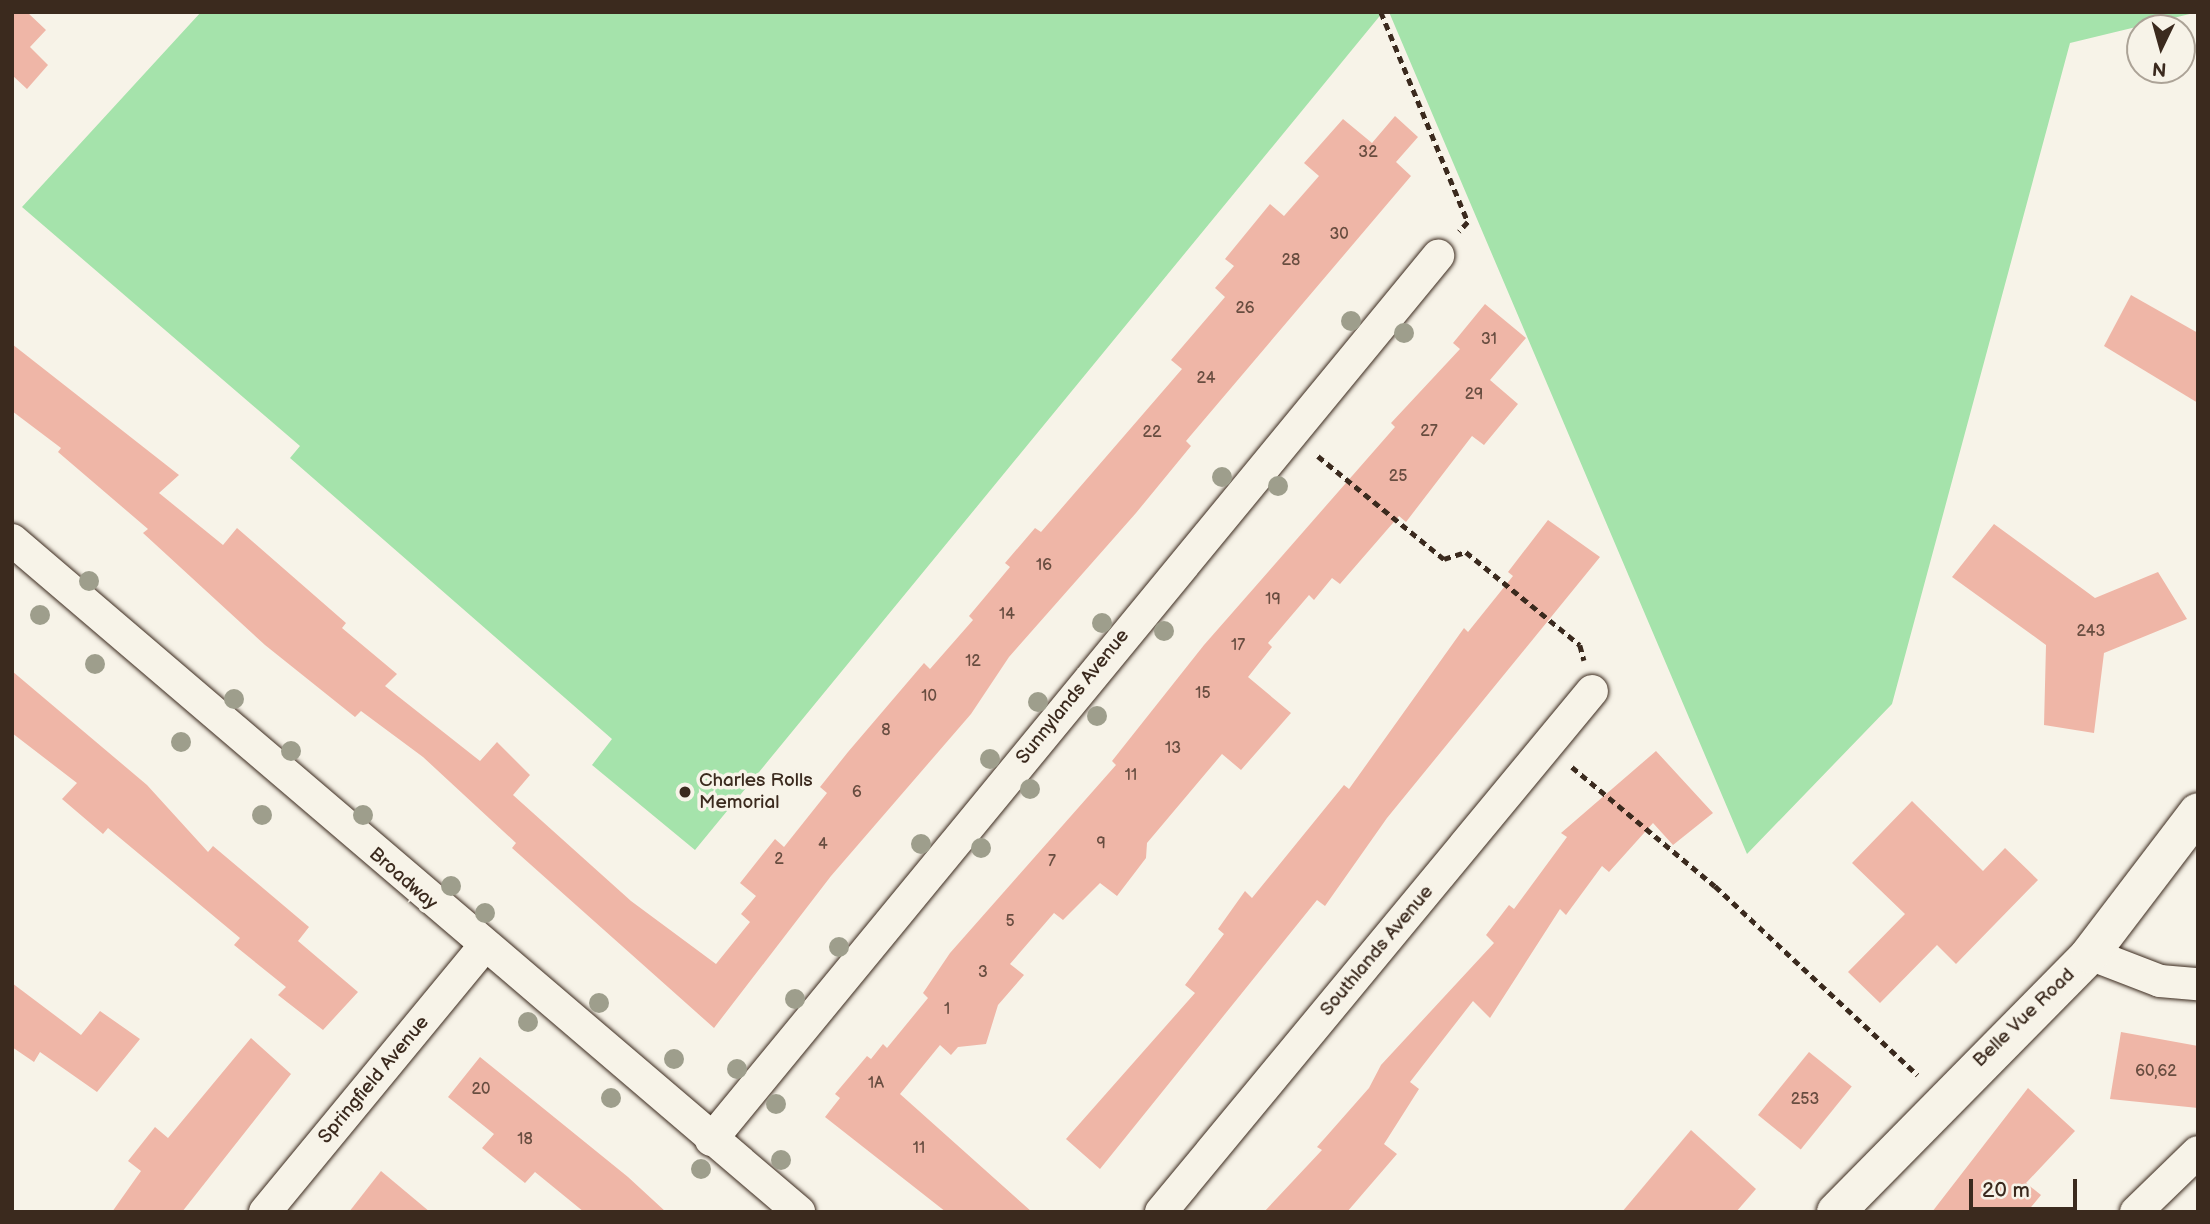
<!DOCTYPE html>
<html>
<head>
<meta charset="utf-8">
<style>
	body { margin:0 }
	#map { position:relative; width:2210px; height:1224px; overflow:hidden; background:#f7f3e8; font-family:"Balsamiq Sans",sans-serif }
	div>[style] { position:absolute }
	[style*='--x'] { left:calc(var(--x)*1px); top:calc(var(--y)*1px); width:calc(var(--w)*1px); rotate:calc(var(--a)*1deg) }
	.green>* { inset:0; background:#a5e3ab }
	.building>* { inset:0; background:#efb6a7; transform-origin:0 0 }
	.path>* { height:4.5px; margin-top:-2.25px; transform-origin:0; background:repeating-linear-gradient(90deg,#3b2a1e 0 7px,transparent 0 12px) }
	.roads { filter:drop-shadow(0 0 2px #3b2a1e) drop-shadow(0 0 2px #3b2a1e) }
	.minor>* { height:32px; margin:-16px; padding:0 16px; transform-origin:16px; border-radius:16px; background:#f7f3e8 }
	.secondary>* { height:38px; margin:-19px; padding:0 19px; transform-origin:19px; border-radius:19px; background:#f7f3e8 }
	.trees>* { width:20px; height:20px; margin:-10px; border-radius:50%; background:#9e9e8c }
	.dots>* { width:19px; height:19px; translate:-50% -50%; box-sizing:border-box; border:4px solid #f7f3e8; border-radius:50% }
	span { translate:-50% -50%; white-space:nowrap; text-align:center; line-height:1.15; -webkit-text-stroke:7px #f7f3e8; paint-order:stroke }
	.number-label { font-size:16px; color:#684d40 }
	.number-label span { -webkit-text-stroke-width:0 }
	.street-label { font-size:19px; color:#3b2a1e }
	.poi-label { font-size:19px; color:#3b2a1e }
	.left { translate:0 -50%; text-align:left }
	.frame { position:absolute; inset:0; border:14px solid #3b2a1e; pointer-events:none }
	.north { position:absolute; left:2126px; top:14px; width:70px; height:70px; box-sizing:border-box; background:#f7f3e8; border:2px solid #aca397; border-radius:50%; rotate:185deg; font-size:19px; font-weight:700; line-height:28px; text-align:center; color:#3b2a1e }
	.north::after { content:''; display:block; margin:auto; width:24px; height:32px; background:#3b2a1e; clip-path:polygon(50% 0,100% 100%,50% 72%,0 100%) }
	.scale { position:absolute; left:1969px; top:1179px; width:108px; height:32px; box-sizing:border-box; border:4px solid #3b2a1e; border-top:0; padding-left:9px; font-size:21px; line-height:24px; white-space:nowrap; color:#3b2a1e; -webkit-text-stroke:5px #f7f3e8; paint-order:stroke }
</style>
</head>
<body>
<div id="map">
	<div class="green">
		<div style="clip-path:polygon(201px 12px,1383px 12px,695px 850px,592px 765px,612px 739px,290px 458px,300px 446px,22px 207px)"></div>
		<div style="clip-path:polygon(1389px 12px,2198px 12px,2070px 43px,1892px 704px,1747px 854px)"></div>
	</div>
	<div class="building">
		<div style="clip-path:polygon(12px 12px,27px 12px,46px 30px,30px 47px,48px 65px,27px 89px,12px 75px)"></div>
		<div style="clip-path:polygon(1395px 116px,1418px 137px,1396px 162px,1411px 176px,1186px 441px,1191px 446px,1136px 513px,1009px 657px,971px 714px,831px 876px,714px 1028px,512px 848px,516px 843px,423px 757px,361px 711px,355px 717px,265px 645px,143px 533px,148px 529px,58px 452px,61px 448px,12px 411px,12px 344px,179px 475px,159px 493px,223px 545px,237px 528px,346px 623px,342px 628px,397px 674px,385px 686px,480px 761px,497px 742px,530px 775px,513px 795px,631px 901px,716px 964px,750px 922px,741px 914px,756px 896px,740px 883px,775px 839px,784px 847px,827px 793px,820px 787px,848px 752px,924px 663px,930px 669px,973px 620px,969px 616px,1010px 567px,1005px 563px,1035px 528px,1041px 532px,1182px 369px,1171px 360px,1225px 297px,1215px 288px,1234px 266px,1225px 259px,1270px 204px,1284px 216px,1319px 176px,1304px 163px,1343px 119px,1372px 143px)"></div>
		<div style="clip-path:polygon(2131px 295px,2198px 333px,2198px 403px,2104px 346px)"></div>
		<div style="clip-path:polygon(1485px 304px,1526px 338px,1490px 380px,1518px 404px,1484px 445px,1472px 436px,1406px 522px,1399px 516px,1340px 584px,1332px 578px,1314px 600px,1309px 595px,1268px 643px,1272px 647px,1248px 677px,1291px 713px,1241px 770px,1222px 754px,1147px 843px,1146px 858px,1117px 896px,1100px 883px,1063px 920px,1054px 913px,1010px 964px,1024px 975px,998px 1005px,986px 1044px,958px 1047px,951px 1055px,940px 1045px,900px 1094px,1032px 1212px,946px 1212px,825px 1117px,840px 1098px,835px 1094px,867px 1056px,871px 1059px,883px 1044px,887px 1048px,928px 998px,923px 993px,950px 953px,1116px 765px,1112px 761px,1204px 645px,1395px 427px,1391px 423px,1460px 349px,1453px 343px)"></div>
		<div style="clip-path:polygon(1548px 520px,1600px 557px,1387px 818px,1325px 906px,1317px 900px,1100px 1169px,1066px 1139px,1195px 993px,1185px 985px,1224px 934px,1218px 929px,1245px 891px,1252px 898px,1344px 785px,1349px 789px,1464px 628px,1468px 632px,1513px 576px,1508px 572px)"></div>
		<div style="clip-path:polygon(1994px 524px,2095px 598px,2158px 572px,2187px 619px,2104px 653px,2094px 733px,2044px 725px,2046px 645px,1952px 577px)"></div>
		<div style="clip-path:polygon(12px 671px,147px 785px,208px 852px,213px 846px,309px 927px,298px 941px,358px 992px,323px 1030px,278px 995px,286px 987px,234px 945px,240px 938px,108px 828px,103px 834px,62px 799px,77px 783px,12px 733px)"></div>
		<div style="clip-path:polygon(1656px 751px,1713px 813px,1673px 845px,1653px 823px,1609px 872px,1602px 866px,1566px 915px,1560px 909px,1490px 1018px,1473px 1001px,1410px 1082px,1419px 1089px,1384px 1144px,1397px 1154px,1347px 1212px,1264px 1212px,1322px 1150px,1317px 1147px,1369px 1088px,1381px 1065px,1494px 943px,1486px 935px,1509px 905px,1514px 909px,1567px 837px,1561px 833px)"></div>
		<div style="clip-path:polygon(1912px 801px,1983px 871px,2005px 848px,2038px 880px,1956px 964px,1937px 945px,1880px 1003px,1848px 972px,1905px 914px,1852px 863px)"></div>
		<div style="clip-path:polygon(12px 983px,81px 1035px,100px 1011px,140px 1039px,97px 1092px,40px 1052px,34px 1062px,12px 1047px)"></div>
		<div style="clip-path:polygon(2121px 1032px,2198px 1046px,2198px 1108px,2110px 1099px)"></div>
		<div style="clip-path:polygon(251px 1038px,291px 1074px,182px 1212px,112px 1212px,141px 1171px,128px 1161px,155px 1127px,168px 1138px)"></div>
		<div style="left:1809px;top:1052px;width:55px;height:81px;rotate:39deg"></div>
		<div style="clip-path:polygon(480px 1057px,628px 1177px,666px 1212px,584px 1212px,535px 1172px,525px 1183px,482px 1148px,494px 1134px,448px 1097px)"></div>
		<div style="clip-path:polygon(2028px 1088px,2075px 1131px,2026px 1183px,2041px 1195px,2027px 1212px,1932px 1212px)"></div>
		<div style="clip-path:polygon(1691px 1130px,1756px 1189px,1736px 1212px,1622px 1212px)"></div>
		<div style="clip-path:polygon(381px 1171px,430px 1212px,349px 1212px)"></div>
	</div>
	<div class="path">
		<div style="--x:1381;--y:12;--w:227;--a:67.5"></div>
		<div style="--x:1468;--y:222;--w:13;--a:132"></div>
		<div style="--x:1318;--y:456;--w:163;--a:39.3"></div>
		<div style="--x:1444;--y:559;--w:23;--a:-18"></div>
		<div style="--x:1466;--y:552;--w:147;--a:39.2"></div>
		<div style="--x:1580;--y:645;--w:16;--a:75"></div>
		<div style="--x:1572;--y:767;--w:186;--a:39.8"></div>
		<div style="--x:1715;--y:886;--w:277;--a:43"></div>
	</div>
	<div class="roads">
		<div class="minor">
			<div style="--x:12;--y:540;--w:1035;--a:40.49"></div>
			<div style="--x:2090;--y:954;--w:75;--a:21.1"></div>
			<div style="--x:2160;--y:981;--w:38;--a:5"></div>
			<div style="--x:711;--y:1140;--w:1145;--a:-50.57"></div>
			<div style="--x:265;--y:1212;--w:342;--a:-50.5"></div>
			<div style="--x:1161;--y:1212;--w:676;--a:-50.4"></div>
			<div style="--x:2136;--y:1212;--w:86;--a:-44.1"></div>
		</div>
		<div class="secondary">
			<div style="--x:1836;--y:1212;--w:362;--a:-45.4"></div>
			<div style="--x:2090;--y:954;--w:178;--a:-52.7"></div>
		</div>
	</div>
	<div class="trees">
		<div style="left:1351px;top:321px"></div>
		<div style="left:1404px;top:333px"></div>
		<div style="left:1222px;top:477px"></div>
		<div style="left:1278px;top:486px"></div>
		<div style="left:89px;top:581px"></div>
		<div style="left:40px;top:615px"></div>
		<div style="left:1102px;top:623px"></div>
		<div style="left:1164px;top:631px"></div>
		<div style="left:95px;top:664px"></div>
		<div style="left:234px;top:699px"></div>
		<div style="left:1038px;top:702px"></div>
		<div style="left:1097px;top:716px"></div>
		<div style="left:181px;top:742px"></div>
		<div style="left:291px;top:751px"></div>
		<div style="left:990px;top:759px"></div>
		<div style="left:1030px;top:789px"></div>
		<div style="left:262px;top:815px"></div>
		<div style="left:363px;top:815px"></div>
		<div style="left:921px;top:844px"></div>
		<div style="left:981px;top:848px"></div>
		<div style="left:451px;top:886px"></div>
		<div style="left:485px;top:913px"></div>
		<div style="left:839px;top:947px"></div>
		<div style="left:795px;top:999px"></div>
		<div style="left:599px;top:1003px"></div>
		<div style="left:528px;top:1022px"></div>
		<div style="left:674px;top:1059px"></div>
		<div style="left:737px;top:1069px"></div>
		<div style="left:611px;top:1098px"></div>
		<div style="left:776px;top:1104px"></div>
		<div style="left:781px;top:1160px"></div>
		<div style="left:701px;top:1169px"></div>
	</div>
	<div class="dots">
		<div style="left:685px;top:792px;background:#3b2a1e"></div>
	</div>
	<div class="number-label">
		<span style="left:1368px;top:153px">32</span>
		<span style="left:1339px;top:235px">30</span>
		<span style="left:1291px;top:261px">28</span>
		<span style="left:1245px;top:309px">26</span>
		<span style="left:1489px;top:340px">31</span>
		<span style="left:1206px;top:379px">24</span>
		<span style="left:1474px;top:395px">29</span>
		<span style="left:1429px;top:432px">27</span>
		<span style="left:1152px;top:433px">22</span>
		<span style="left:1398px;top:477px">25</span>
		<span style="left:1044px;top:566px">16</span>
		<span style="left:1273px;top:600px">19</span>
		<span style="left:1007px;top:615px">14</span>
		<span style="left:2091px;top:632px">243</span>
		<span style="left:1238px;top:646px">17</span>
		<span style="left:973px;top:662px">12</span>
		<span style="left:1203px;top:694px">15</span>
		<span style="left:929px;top:697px">10</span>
		<span style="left:886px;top:731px">8</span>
		<span style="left:1173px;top:749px">13</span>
		<span style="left:1131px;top:776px">11</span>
		<span style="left:857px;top:793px">6</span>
		<span style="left:1101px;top:844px">9</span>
		<span style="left:823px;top:845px">4</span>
		<span style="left:779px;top:860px">2</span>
		<span style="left:1052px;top:862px">7</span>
		<span style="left:1010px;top:922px">5</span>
		<span style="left:983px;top:973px">3</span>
		<span style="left:947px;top:1010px">1</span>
		<span style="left:2156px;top:1072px">60,62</span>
		<span style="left:876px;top:1084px">1A</span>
		<span style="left:481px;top:1090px">20</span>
		<span style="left:1805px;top:1100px">253</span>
		<span style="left:525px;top:1140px">18</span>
		<span style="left:919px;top:1149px">11</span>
	</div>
	<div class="street-label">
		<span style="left:1073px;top:697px;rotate:-51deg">Sunnylands Avenue</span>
		<span style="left:403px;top:879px;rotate:41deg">Broadway</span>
		<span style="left:1377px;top:951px;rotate:-50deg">Southlands Avenue</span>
		<span style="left:2024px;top:1018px;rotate:-44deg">Belle Vue Road</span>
		<span style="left:374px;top:1080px;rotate:-50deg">Springfield Avenue</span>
	</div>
	<div class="poi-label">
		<span class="left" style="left:699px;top:792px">Charles Rolls<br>Memorial</span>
	</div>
	<div class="frame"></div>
	<div class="north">N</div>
	<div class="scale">20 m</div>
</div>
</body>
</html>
